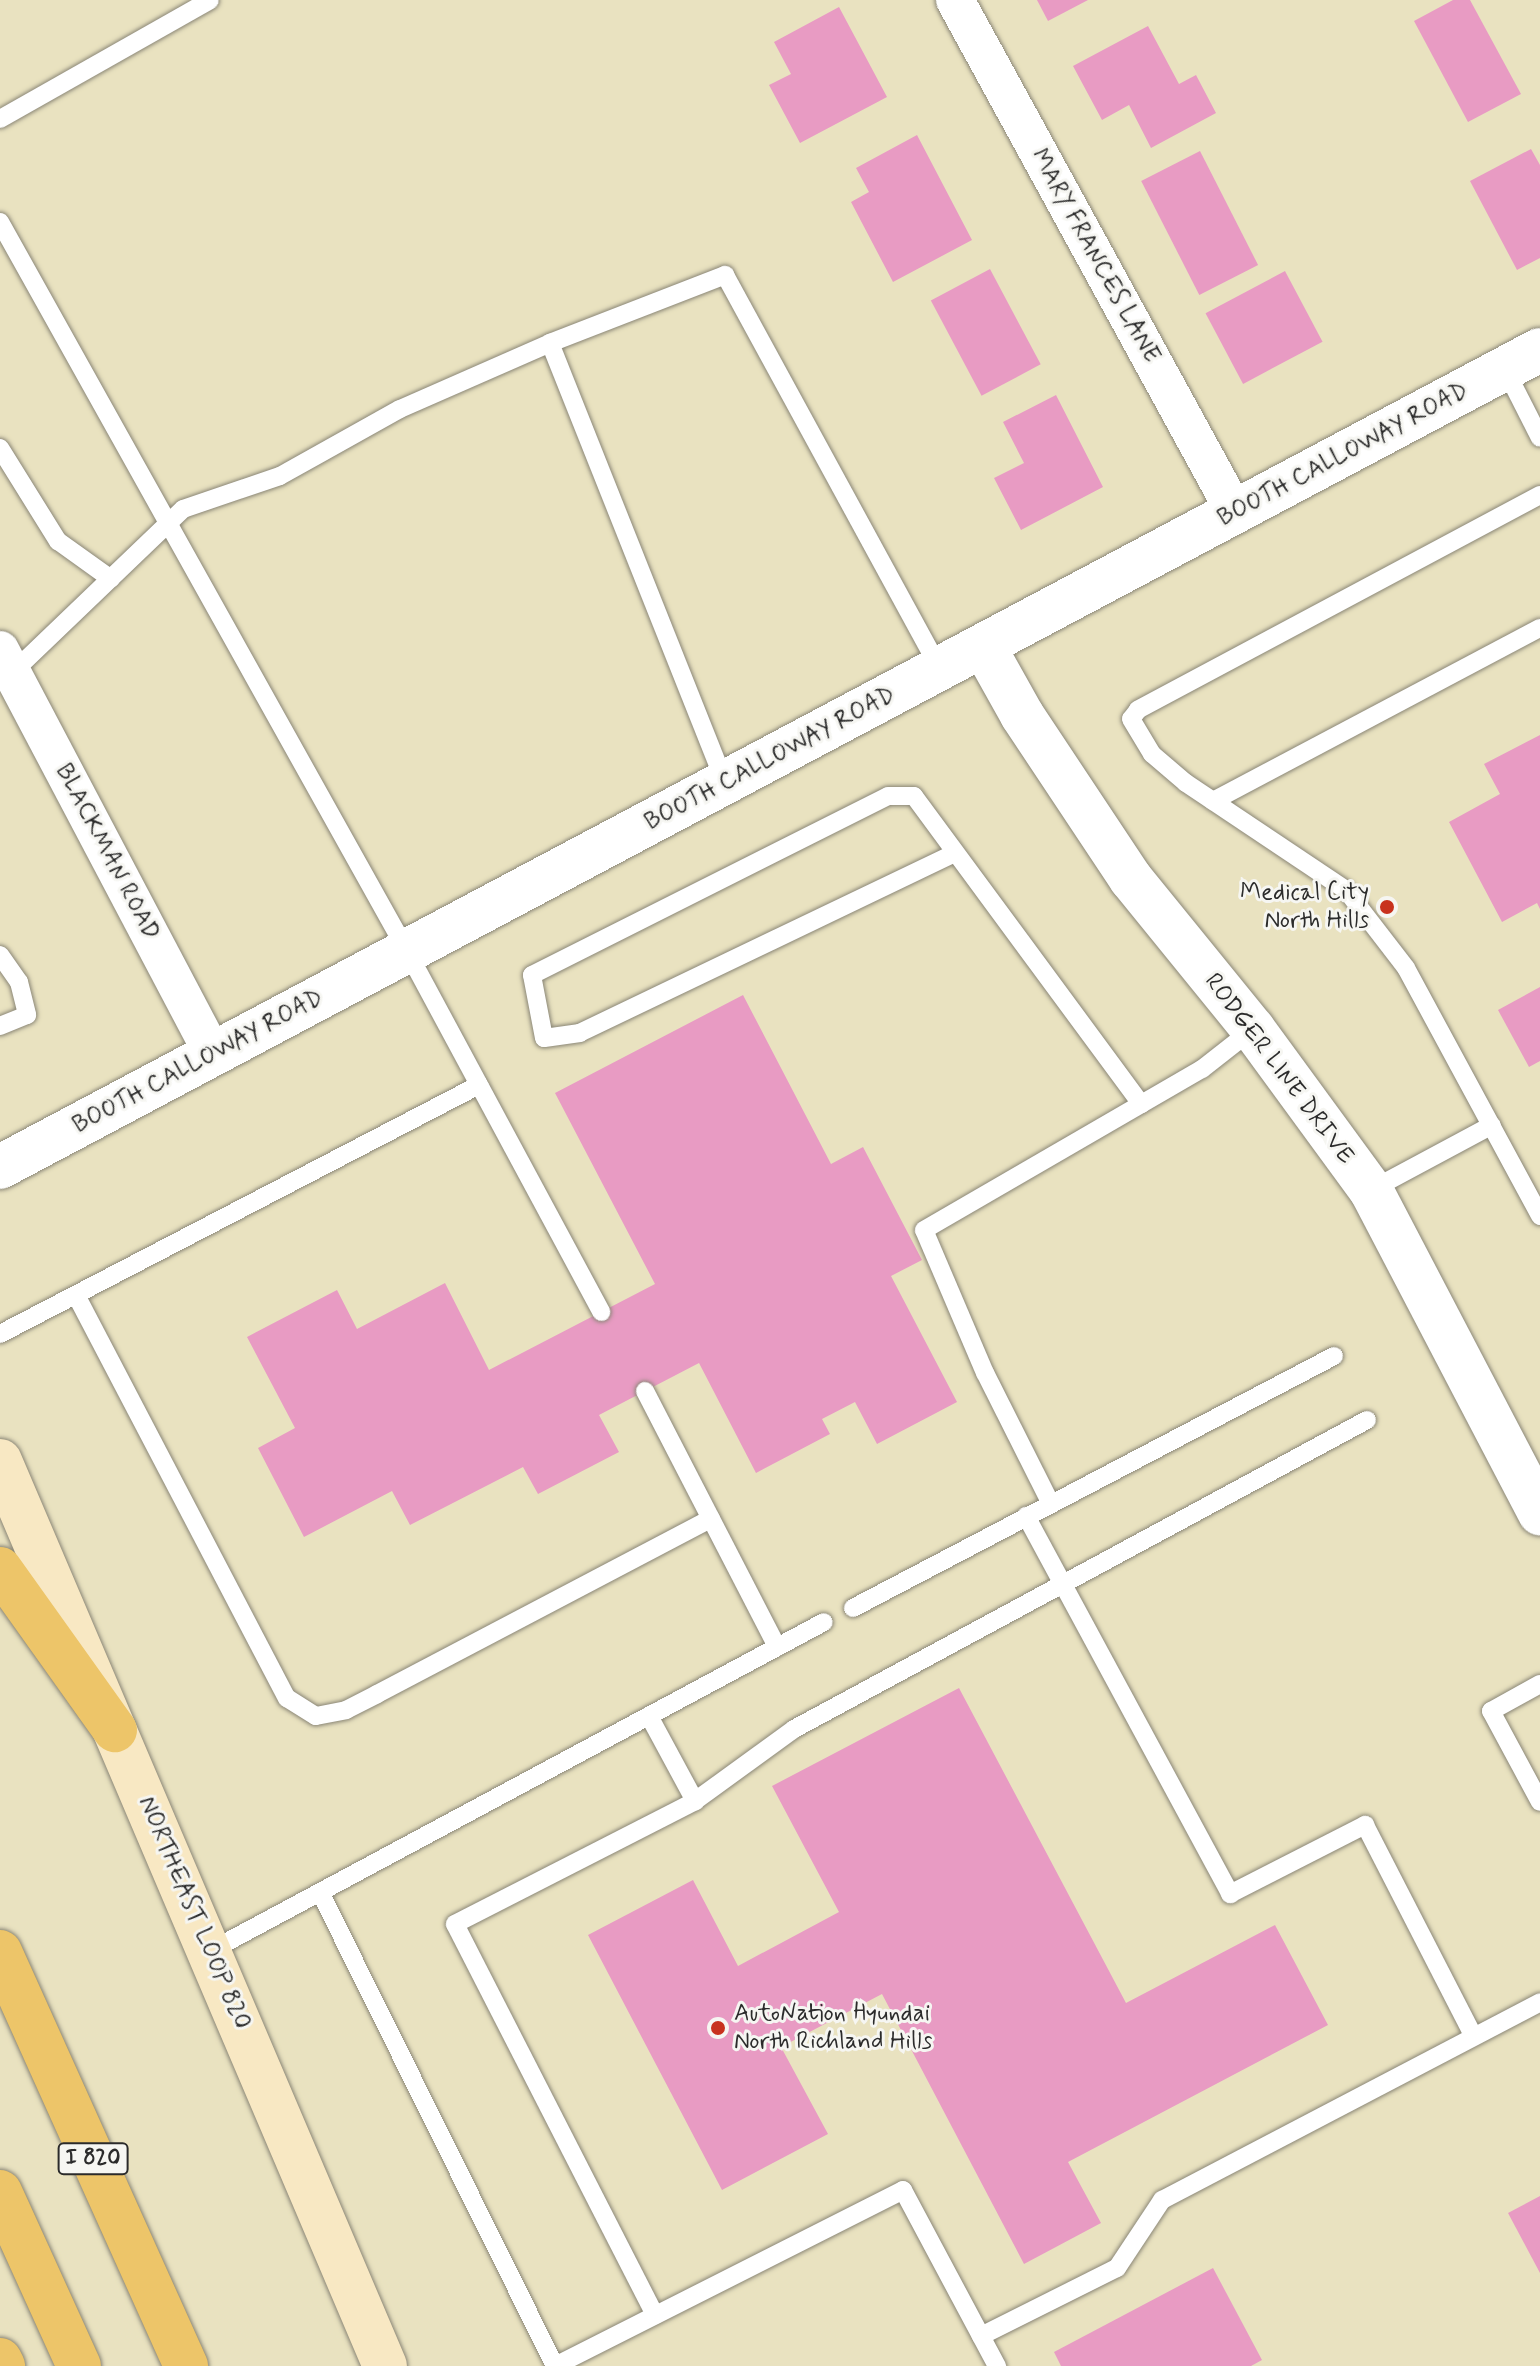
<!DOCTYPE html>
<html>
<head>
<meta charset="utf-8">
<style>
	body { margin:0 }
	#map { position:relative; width:1540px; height:2366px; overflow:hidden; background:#e9e2c0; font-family:Mynerve,sans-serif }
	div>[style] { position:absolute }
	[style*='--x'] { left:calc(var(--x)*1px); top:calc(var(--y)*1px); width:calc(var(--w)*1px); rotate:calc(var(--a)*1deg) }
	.building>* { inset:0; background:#e89bc3; transform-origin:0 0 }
	.roads { filter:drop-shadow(0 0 2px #8a8676) drop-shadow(0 0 2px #8a8676) }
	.service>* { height:18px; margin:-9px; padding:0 9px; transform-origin:9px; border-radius:9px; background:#fff }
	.minor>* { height:38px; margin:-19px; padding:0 19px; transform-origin:19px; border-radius:19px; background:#fff }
	.tertiary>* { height:44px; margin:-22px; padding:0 22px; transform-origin:22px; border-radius:22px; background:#fff }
	.secondary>* { height:44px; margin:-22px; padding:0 22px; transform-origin:22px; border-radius:22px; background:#f8e8c3 }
	.motorway>* { height:44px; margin:-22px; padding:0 22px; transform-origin:22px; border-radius:22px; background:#edc569 }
	.dots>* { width:22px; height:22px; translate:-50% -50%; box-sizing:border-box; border:4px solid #f6f6f2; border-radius:50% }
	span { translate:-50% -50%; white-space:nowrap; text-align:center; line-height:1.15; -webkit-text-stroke:6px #f6f6f2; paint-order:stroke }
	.shield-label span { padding:2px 6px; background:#f6f6f2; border:2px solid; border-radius:6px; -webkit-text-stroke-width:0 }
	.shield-label { font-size:22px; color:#2b2b2b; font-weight:700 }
	.street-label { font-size:24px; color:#2b2b2b }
	.poi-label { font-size:24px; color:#2b2b2b }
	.right { translate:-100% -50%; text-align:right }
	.left { translate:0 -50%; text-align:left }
</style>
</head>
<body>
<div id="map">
	<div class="building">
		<div style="clip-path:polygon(1037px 0,1088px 0,1048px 21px)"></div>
		<div style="clip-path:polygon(1453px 0,1470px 0,1521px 94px,1468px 122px,1414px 21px)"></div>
		<div style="clip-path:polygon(839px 7px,887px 97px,800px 143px,769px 85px,791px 74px,774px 42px)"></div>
		<div style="clip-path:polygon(1148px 26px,1179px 84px,1196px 75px,1216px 113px,1151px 148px,1129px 105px,1102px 120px,1073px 66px)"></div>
		<div style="clip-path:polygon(917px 135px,972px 240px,893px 282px,851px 202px,869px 192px,856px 168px)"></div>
		<div style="clip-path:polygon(1531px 149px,1540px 165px,1540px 258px,1517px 270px,1470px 181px)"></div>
		<div style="left:1200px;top:151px;width:128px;height:66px;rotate:63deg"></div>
		<div style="left:990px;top:269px;width:108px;height:67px;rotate:62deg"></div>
		<div style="left:1285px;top:271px;width:80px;height:90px;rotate:62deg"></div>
		<div style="clip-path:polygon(1056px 395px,1103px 487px,1021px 530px,994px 478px,1024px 463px,1003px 422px)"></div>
		<div style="clip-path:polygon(1540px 735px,1540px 909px,1537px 903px,1502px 922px,1449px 822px,1500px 794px,1484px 764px)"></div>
		<div style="clip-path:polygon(1540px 987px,1540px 1061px,1529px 1067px,1498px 1010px)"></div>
		<div style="clip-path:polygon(743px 995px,831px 1164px,863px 1147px,922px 1260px,891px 1276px,957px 1402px,877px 1444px,855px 1402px,822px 1419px,830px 1434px,756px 1473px,699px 1363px,599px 1415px,619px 1452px,538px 1494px,523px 1467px,410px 1525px,392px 1491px,304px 1537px,258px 1448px,295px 1428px,247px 1337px,337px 1290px,357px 1329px,445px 1283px,489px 1370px,655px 1284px,555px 1093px)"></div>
		<div style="clip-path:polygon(959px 1688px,1126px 2003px,1275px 1925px,1328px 2025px,1068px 2162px,1101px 2223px,1024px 2264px,882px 1994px,781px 2047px,828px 2134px,722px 2190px,588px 1935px,693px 1880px,738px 1966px,839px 1912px,772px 1786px)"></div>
		<div style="clip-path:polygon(1540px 2196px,1540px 2273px,1508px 2213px)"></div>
		<div style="clip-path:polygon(1213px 2268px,1262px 2360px,1251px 2366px,1061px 2366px,1054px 2352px)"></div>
	</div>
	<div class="roads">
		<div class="service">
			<div style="--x:0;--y:119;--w:241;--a:-29.5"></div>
			<div style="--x:0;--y:222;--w:835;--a:60.83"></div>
			<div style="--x:407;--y:951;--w:410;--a:61.7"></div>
			<div style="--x:550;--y:343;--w:188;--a:-21.2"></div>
			<div style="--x:725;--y:275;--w:449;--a:61.4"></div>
			<div style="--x:1505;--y:369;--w:77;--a:63.1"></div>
			<div style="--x:0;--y:448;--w:110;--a:58.1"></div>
			<div style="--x:58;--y:541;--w:65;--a:35.6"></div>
			<div style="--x:1540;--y:495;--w:456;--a:151.9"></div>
			<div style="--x:1138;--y:710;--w:11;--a:128"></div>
			<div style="--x:1131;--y:719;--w:41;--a:59"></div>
			<div style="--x:1152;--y:754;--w:45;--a:40.5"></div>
			<div style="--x:1186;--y:783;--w:192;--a:33.8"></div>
			<div style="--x:1346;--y:890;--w:98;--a:52.4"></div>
			<div style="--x:1406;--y:968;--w:282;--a:61.6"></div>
			<div style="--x:12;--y:673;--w:237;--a:-43.8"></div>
			<div style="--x:183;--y:509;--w:102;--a:-18.8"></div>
			<div style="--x:280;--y:476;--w:137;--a:-29.2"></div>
			<div style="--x:400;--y:409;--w:164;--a:-23.7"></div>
			<div style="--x:550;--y:343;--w:473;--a:68.3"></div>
			<div style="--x:1213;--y:801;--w:370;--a:-27.9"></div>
			<div style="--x:955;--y:853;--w:416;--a:154.4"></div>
			<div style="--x:580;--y:1033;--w:36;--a:172"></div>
			<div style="--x:544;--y:1038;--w:64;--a:-100.8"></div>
			<div style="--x:532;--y:975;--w:398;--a:-26.7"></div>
			<div style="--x:888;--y:796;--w:26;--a:0"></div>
			<div style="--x:914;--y:796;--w:383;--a:53.6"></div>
			<div style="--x:0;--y:955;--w:33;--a:55"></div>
			<div style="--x:19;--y:982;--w:34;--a:76"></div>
			<div style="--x:27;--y:1015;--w:29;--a:158"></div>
			<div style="--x:1371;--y:1190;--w:137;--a:-28.2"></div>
			<div style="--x:76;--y:1295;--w:455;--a:62.4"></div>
			<div style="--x:287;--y:1698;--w:34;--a:32"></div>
			<div style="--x:316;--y:1716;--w:31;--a:-11"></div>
			<div style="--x:346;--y:1710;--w:35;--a:-27"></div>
			<div style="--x:377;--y:1694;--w:377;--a:-27.7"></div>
			<div style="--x:0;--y:1334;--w:540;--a:-27.47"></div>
			<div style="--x:645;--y:1391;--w:288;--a:62.7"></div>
			<div style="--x:1050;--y:1502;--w:144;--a:-116.7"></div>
			<div style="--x:985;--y:1373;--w:155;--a:-113.1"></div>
			<div style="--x:924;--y:1230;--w:321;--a:-30.1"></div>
			<div style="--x:1202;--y:1069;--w:65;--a:-38.1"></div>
			<div style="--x:1026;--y:1516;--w:430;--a:61.6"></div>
			<div style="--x:1230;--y:1894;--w:152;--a:-27.1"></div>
			<div style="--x:1365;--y:1825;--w:236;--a:62.8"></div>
			<div style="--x:853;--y:1608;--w:543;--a:-27.65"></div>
			<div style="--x:1540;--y:1684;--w:56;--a:151.1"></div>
			<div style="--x:1491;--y:1711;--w:103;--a:61.7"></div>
			<div style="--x:649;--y:1716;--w:97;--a:61.6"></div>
			<div style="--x:320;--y:1892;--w:529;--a:63.63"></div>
			<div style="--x:212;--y:1950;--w:694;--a:-28.19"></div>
			<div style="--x:655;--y:2315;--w:439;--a:-117.1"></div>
			<div style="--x:455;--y:1924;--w:270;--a:-27.1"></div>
			<div style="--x:695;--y:1801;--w:122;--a:-36"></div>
			<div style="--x:794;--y:1729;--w:651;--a:-28.34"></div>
			<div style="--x:981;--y:2336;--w:152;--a:-26.6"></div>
			<div style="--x:1117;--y:2268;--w:82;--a:-56.5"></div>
			<div style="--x:1162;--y:2200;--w:427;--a:-27.6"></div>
			<div style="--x:555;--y:2366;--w:390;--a:-26.8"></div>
			<div style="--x:903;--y:2190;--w:200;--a:61.9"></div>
		</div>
		<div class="minor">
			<div style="--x:955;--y:0;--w:584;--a:61.33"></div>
			<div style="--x:0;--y:650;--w:457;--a:62.2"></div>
		</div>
		<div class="tertiary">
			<div style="--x:984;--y:647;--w:78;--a:60.8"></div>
			<div style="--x:1022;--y:715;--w:197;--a:56.4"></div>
			<div style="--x:1131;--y:879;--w:193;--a:50.9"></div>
			<div style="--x:1253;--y:1029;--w:200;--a:53.8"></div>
			<div style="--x:1371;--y:1190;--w:365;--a:62.4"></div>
			<div style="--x:0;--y:1167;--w:1743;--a:-27.95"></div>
		</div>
		<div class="secondary">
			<div style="--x:0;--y:1461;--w:983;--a:66.95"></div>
		</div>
		<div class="motorway">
			<div style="--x:0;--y:1569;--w:198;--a:54.5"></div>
			<div style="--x:0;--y:1952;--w:454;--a:65.8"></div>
			<div style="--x:0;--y:2192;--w:191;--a:65.6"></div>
			<div style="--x:0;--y:2360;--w:7;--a:63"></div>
		</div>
	</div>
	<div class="dots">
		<div style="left:1387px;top:907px;background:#c8321e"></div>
		<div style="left:718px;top:2028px;background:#c8321e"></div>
	</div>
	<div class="shield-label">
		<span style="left:93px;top:2159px">I 820</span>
	</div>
	<div class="street-label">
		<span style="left:1095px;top:256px;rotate:61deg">MARY FRANCES LANE</span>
		<span style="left:1343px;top:455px;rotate:-28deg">BOOTH CALLOWAY ROAD</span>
		<span style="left:770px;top:759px;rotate:-28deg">BOOTH CALLOWAY ROAD</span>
		<span style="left:107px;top:852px;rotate:62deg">BLACKMAN ROAD</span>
		<span style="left:198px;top:1062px;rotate:-28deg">BOOTH CALLOWAY ROAD</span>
		<span style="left:1279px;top:1069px;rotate:53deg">RODGER LINE DRIVE</span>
		<span style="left:194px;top:1913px;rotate:67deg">NORTHEAST LOOP 820</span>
	</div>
	<div class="poi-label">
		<span class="right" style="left:1369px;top:907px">Medical City<br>North Hills</span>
		<span class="left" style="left:734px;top:2028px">AutoNation Hyundai<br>North Richland Hills</span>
	</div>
</div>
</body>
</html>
